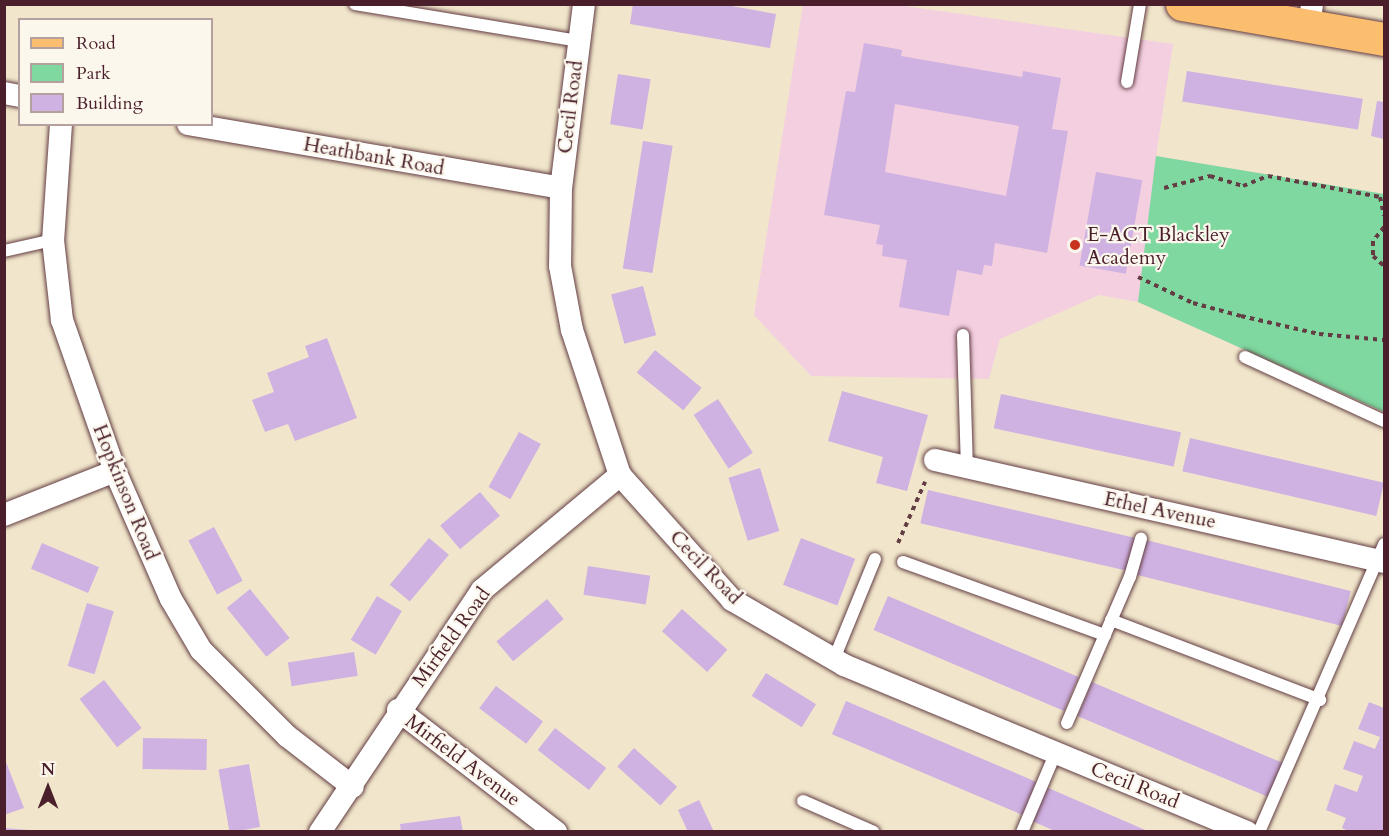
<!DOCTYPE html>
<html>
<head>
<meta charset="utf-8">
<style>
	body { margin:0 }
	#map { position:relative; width:1389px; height:836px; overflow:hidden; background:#f1e6cb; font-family:Cardo,serif }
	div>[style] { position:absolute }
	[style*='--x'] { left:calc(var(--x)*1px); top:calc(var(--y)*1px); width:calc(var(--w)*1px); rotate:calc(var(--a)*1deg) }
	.built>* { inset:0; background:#f3cfe0 }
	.green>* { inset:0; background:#7ed89f }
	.building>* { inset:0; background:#cfb1e2; transform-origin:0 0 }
	.path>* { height:4px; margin-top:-2px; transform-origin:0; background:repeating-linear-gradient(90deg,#633d43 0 4.5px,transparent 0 9px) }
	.roads { filter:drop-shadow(0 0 2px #633d43) drop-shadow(0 0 2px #633d43) }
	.lane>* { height:12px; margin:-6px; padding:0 6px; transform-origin:6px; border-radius:6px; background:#fff }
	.street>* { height:22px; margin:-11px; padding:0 11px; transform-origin:11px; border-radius:11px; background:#fff }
	.primary>* { height:33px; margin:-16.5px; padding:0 16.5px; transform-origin:16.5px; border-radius:16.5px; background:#fbbd6e }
	.dots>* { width:16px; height:16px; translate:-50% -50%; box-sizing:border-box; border:3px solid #fbf7ec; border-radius:50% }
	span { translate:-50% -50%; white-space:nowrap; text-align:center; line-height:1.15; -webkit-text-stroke:4.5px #fbf7ec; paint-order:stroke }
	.street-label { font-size:20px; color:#4a1f2b }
	.poi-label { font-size:20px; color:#4a1f2b }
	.left { translate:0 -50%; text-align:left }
	.frame { position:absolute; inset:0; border:6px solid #4a1f2b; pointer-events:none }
	.legend { position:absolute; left:18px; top:18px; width:195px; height:108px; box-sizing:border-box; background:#fbf7ec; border:2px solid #b4a19f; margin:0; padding:8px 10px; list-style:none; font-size:18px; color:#4a1f2b }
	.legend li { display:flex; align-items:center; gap:12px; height:30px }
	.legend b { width:30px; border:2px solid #b4a19f }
	.north { position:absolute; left:18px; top:758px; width:60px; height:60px; -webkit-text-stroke:4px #fbf7ec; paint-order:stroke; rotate:0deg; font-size:16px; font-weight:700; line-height:24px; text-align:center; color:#4a1f2b }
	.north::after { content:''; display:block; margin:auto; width:21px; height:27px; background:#4a1f2b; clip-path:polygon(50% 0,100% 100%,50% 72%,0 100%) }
</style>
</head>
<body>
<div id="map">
	<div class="built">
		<div style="clip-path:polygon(803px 5px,897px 5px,1173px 44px,1156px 156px,1384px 194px,1384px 412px,1138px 302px,1099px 295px,1000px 339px,989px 379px,811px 376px,754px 315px)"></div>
	</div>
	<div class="green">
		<div style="clip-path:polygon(1156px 156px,1384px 194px,1384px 412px,1138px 302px)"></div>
	</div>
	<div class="building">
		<div style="clip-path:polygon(633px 4px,720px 4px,776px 14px,770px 48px,630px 24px)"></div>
		<div style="clip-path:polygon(evenodd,864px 43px,902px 50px,901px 56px,1022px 77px,1023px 71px,1061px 78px,1052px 129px,1068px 131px,1047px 253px,995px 243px,992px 266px,984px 265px,982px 275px,957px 270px,949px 316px,899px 307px,907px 260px,882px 256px,883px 245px,876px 244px,880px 225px,824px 215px,846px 91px,855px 92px,864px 43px,895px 104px,1019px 126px,1006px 196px,885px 172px,895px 104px)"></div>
		<div style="left:1187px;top:71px;width:178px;height:31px;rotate:9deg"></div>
		<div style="left:618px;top:74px;width:33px;height:51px;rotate:9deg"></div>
		<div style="clip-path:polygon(1377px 101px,1384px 102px,1384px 139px,1371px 136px)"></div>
		<div style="left:643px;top:141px;width:30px;height:129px;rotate:9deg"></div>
		<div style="left:1096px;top:172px;width:47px;height:95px;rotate:10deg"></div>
		<div style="left:643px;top:286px;width:51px;height:33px;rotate:75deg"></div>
		<div style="clip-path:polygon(327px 338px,357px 418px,295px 441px,288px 424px,265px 432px,252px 400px,274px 392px,267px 373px,309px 357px,305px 346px)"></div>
		<div style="left:655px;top:350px;width:60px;height:29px;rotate:39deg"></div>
		<div style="clip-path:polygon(842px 391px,928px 415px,907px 491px,876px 483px,883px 457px,828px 441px)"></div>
		<div style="left:1001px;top:394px;width:184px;height:35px;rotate:12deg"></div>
		<div style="left:718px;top:399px;width:64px;height:29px;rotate:57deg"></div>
		<div style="left:519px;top:432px;width:25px;height:63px;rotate:29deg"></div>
		<div style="left:1190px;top:438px;width:199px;height:34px;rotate:13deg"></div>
		<div style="left:760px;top:468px;width:66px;height:33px;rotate:73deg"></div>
		<div style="left:928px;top:490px;width:212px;height:34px;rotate:13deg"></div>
		<div style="left:480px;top:492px;width:31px;height:52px;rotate:50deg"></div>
		<div style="left:214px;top:527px;width:61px;height:29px;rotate:62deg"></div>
		<div style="left:429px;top:538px;width:26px;height:61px;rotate:40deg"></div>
		<div style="left:801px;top:538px;width:58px;height:50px;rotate:21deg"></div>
		<div style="left:1146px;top:540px;width:211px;height:36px;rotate:14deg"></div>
		<div style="left:42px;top:543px;width:62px;height:28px;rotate:23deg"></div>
		<div style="left:588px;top:566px;width:63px;height:29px;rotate:9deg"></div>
		<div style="left:250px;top:589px;width:63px;height:30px;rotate:51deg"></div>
		<div style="left:377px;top:596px;width:29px;height:51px;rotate:31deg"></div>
		<div style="left:888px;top:596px;width:207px;height:37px;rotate:23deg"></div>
		<div style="left:547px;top:599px;width:26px;height:66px;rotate:50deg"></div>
		<div style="left:87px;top:603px;width:28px;height:66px;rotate:17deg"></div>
		<div style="left:682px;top:609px;width:61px;height:30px;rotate:42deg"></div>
		<div style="left:354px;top:652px;width:24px;height:67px;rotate:81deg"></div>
		<div style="left:766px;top:673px;width:59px;height:27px;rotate:32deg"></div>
		<div style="left:104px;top:680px;width:61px;height:31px;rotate:52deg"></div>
		<div style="left:1092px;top:682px;width:208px;height:37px;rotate:23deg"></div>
		<div style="left:496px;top:686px;width:59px;height:28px;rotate:37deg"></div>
		<div style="left:846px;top:701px;width:207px;height:36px;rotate:23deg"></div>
		<div style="clip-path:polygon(1369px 702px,1384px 708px,1384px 832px,1351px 832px,1342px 828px,1346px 818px,1326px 810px,1335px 784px,1357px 792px,1363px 776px,1343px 769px,1354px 741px,1375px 749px,1380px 737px,1358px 729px)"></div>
		<div style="left:555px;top:728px;width:65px;height:28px;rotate:38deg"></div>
		<div style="left:143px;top:738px;width:64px;height:31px;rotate:1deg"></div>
		<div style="left:634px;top:748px;width:58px;height:25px;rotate:42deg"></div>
		<div style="clip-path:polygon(4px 757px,24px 808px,4px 815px)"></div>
		<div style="left:249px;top:764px;width:64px;height:31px;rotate:80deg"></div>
		<div style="clip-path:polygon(1046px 787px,1150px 832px,1057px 832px,1032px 821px)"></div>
		<div style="clip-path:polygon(699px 800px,714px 832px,688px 832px,678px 810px)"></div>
		<div style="clip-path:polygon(460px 816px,463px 832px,401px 832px,400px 824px)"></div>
		<div style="clip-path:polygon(4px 828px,29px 830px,29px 832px,4px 832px)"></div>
	</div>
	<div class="path">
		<div style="--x:1164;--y:188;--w:48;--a:-14.6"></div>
		<div style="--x:1210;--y:176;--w:34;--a:17"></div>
		<div style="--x:1243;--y:186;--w:27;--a:-22"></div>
		<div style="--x:1268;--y:176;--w:114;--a:10.6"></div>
		<div style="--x:1380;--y:197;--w:19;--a:78"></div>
		<div style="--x:1384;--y:227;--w:18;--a:128"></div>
		<div style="--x:1373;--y:241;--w:15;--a:90"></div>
		<div style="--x:1373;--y:256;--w:15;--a:42"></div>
		<div style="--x:1138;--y:277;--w:61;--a:25.3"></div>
		<div style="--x:1193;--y:303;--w:50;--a:15.2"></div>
		<div style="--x:1241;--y:316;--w:80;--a:13"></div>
		<div style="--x:1319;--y:334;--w:65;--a:5.3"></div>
		<div style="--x:898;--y:543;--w:67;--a:-66.1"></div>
	</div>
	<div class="roads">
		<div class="lane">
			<div style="--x:355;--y:4;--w:226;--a:9.4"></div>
			<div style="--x:1127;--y:82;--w:79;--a:-80.5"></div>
			<div style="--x:4;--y:251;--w:50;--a:-12.7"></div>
			<div style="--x:963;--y:335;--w:134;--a:88.3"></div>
			<div style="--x:1245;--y:357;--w:153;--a:24.7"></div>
			<div style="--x:903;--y:562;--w:215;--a:19.9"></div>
			<div style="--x:1111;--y:620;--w:224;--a:20.9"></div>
			<div style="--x:834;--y:659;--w:108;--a:-67.7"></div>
			<div style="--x:1067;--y:723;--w:159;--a:-66.7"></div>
			<div style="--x:1130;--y:577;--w:40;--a:-74"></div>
			<div style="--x:803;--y:801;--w:77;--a:23.6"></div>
			<div style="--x:1022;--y:832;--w:87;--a:-67"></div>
			<div style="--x:1259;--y:832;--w:314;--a:-66.5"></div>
		</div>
		<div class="street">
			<div style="--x:584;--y:4;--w:185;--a:97.1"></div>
			<div style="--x:561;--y:188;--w:78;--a:90.7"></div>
			<div style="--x:560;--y:266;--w:65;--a:79.4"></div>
			<div style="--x:572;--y:330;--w:153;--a:71.7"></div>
			<div style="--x:620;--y:475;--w:168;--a:48.1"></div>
			<div style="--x:732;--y:600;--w:129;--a:30.1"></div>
			<div style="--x:844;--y:665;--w:436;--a:22.5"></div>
			<div style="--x:1309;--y:26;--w:22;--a:-82"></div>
			<div style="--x:4;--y:93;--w:16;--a:11"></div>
			<div style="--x:61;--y:124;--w:116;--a:93.9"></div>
			<div style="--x:53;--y:240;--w:81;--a:83.6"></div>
			<div style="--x:62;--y:320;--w:160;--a:70.7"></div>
			<div style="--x:115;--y:471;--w:140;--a:66.4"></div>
			<div style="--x:171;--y:599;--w:59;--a:59.5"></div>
			<div style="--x:201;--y:650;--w:122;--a:45"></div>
			<div style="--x:287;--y:736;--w:83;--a:37.7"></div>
			<div style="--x:188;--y:124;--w:378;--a:9.7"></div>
			<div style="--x:935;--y:460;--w:460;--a:12.8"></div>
			<div style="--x:4;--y:515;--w:119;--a:-21.6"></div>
			<div style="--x:398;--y:710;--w:200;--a:37.7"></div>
			<div style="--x:320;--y:832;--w:291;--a:-56.2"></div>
			<div style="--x:482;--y:590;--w:180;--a:-39.8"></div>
		</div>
		<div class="primary">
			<div style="--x:1182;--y:4;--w:205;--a:9.8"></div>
		</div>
	</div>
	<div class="dots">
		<div style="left:1075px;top:245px;background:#c8321e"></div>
	</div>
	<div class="street-label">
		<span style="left:570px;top:107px;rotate:-83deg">Cecil Road</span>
		<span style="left:374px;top:156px;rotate:10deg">Heathbank Road</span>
		<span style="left:126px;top:492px;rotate:68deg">Hopkinson Road</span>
		<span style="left:1160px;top:510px;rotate:12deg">Ethel Avenue</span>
		<span style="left:706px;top:567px;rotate:46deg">Cecil Road</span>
		<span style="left:451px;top:637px;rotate:-54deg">Mirfield Road</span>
		<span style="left:463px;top:760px;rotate:37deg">Mirfield Avenue</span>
		<span style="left:1135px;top:785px;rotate:22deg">Cecil Road</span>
	</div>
	<div class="poi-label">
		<span class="left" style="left:1087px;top:246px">E-ACT Blackley<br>Academy</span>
	</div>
	<div class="frame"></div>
	<ul class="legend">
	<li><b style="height:8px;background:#fbbd6e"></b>Road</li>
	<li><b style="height:16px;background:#7ed89f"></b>Park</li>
	<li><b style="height:16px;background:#cfb1e2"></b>Building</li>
	</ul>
	<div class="north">N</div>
</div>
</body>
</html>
